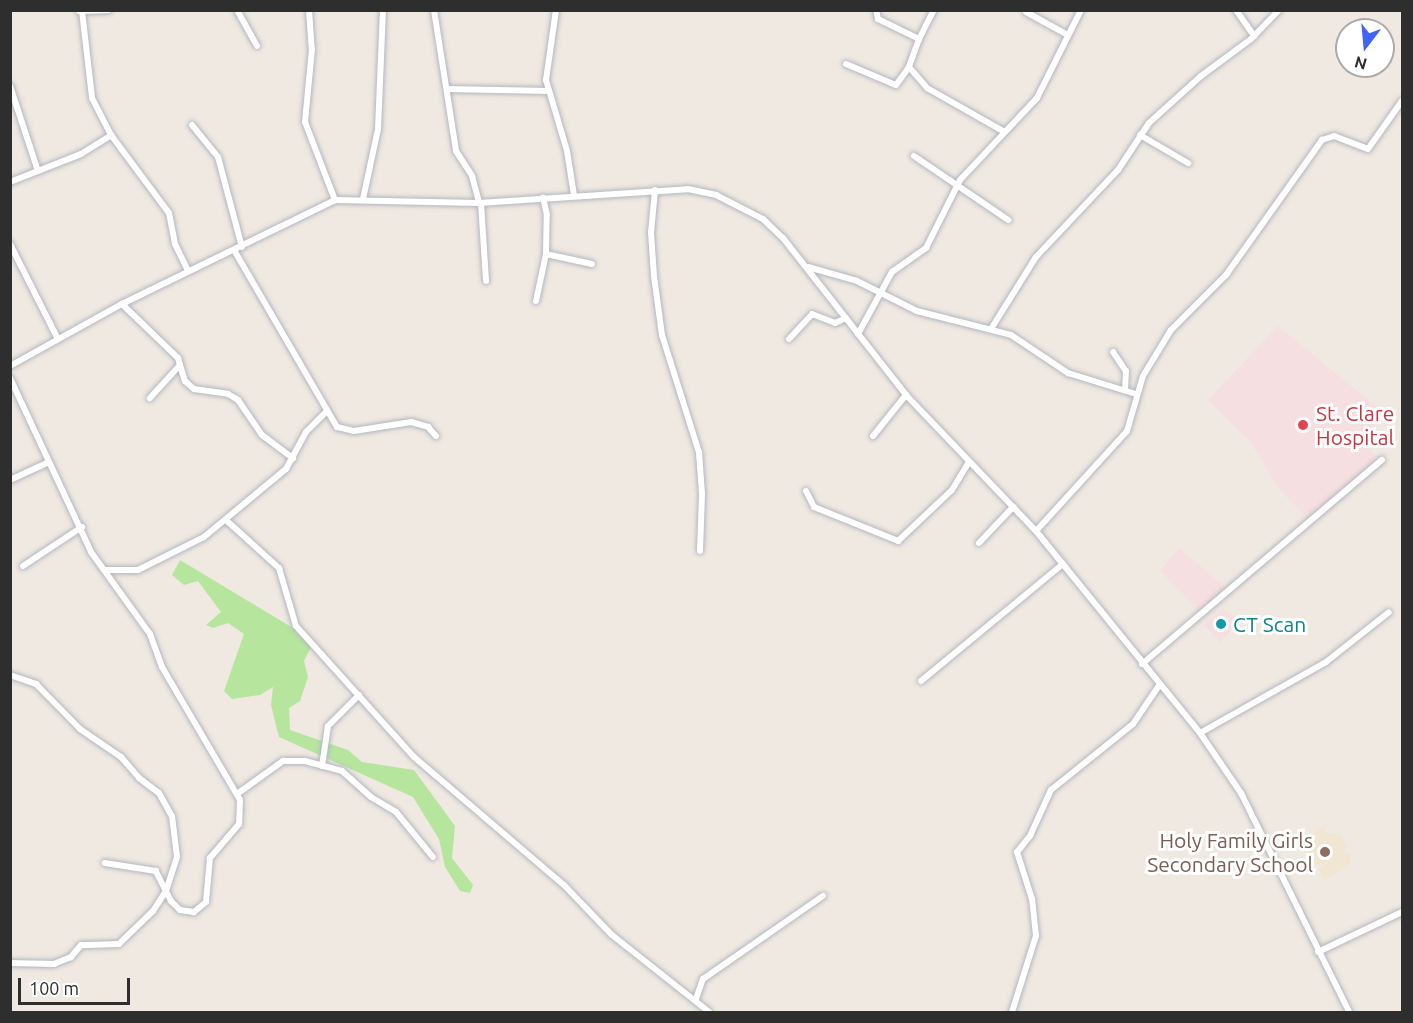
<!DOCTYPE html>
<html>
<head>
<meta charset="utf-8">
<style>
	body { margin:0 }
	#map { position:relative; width:1413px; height:1023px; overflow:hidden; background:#efe9e1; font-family:Ubuntu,sans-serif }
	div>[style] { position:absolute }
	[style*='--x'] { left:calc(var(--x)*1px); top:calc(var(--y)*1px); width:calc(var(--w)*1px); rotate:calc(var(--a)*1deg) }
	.education>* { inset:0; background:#f0e6d1 }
	.medical>* { inset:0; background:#f5dfe0 }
	.green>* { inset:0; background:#b6e59e }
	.roads { filter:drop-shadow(0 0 2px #b4b7c1) drop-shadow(0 0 2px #b4b7c1) }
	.street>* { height:6px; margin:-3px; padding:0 3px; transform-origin:3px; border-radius:3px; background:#fff }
	.dots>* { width:16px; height:16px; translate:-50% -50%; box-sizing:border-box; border:3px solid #fff; border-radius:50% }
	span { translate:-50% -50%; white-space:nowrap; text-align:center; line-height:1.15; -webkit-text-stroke:6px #fff; paint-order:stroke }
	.health-label { font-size:21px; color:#be3a42 }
	.left { translate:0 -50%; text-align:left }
	.culture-label { font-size:21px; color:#0d838f }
	.education-label { font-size:21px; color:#785e54 }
	.right { translate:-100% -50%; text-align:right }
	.frame { position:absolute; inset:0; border:12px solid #2e2e2e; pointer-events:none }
	.north { position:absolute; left:1335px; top:18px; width:60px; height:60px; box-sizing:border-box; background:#fff; border:2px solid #ababab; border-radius:50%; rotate:196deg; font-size:16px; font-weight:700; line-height:24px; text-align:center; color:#2e2e2e }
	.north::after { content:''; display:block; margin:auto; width:21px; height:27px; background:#4264fb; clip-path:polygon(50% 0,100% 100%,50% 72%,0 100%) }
	.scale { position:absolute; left:18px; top:978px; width:112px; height:27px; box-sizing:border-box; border:3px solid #2e2e2e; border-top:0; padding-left:8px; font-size:18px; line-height:21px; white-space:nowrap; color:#2e2e2e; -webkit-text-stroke:4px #fff; paint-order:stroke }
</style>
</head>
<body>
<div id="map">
	<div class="education">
		<div style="clip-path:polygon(1323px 826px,1327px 833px,1340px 834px,1347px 846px,1341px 854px,1349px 853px,1353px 861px,1325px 880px,1319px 870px,1325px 863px,1313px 865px,1307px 855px,1312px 843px,1309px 836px)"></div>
	</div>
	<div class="medical">
		<div style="clip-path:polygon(1278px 326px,1377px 407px,1371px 451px,1379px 459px,1309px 520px,1278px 488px,1250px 441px,1208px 400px)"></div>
		<div style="clip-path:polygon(1179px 548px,1229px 590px,1201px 612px,1160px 571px)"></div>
		<div style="clip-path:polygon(1223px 608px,1241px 621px,1220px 642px,1204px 625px)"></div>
	</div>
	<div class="green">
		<div style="clip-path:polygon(180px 560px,303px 634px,312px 645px,304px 661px,308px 677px,300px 701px,289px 708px,290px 730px,348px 750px,362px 762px,414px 770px,455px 826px,452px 858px,473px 885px,470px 893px,460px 891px,445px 867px,439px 839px,413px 797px,279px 737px,271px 705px,273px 687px,260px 695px,232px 699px,224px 691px,244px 634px,228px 623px,213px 628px,206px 625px,221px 612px,198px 581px,184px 585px,172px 575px)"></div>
	</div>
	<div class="roads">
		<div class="street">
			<div style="--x:237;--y:10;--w:41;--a:60.9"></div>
			<div style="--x:309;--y:10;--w:39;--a:86"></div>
			<div style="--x:312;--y:49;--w:73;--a:95.5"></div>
			<div style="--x:305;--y:122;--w:84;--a:69"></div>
			<div style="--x:434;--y:10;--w:143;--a:81.1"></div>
			<div style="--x:456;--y:151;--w:30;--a:57"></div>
			<div style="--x:472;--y:176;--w:28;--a:75"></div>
			<div style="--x:556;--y:10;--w:71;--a:98.1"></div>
			<div style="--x:546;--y:80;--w:74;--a:73.5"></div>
			<div style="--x:567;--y:151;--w:45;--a:81"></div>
			<div style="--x:876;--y:10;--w:9;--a:77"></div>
			<div style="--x:878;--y:19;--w:46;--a:26"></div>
			<div style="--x:919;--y:39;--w:30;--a:110"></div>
			<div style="--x:909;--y:67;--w:28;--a:49"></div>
			<div style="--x:927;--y:88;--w:87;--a:29.5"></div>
			<div style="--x:1236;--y:10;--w:32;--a:55"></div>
			<div style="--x:79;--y:11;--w:30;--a:-2"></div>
			<div style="--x:82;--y:11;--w:88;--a:83.4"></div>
			<div style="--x:92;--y:98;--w:42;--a:62.8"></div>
			<div style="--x:111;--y:135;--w:97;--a:53.4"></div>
			<div style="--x:169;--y:213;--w:32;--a:79"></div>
			<div style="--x:175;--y:244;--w:30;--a:64"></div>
			<div style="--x:1026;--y:12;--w:48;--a:28.7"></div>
			<div style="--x:919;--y:39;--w:33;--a:-63"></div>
			<div style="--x:846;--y:64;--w:54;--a:22.8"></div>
			<div style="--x:896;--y:85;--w:22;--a:-54"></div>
			<div style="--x:10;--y:86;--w:89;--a:71.8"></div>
			<div style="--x:448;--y:89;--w:100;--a:1.1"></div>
			<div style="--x:192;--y:125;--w:41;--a:50.9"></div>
			<div style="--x:218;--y:157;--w:93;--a:75.1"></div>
			<div style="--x:1140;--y:135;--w:56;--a:30.3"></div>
			<div style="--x:914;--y:156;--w:114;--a:34.2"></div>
			<div style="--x:10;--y:182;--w:76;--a:-21.5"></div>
			<div style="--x:81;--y:154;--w:36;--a:-32"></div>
			<div style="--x:655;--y:190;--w:43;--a:95.3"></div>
			<div style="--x:651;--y:233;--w:43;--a:86"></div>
			<div style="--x:654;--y:276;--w:60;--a:82.3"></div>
			<div style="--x:662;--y:335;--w:123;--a:72.5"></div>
			<div style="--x:699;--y:452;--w:42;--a:85.9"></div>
			<div style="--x:702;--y:494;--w:57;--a:92"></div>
			<div style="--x:363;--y:199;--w:72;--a:-77.9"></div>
			<div style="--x:378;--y:129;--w:119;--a:-87.6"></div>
			<div style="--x:481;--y:203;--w:78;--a:86.3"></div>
			<div style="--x:10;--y:244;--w:106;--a:63.2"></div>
			<div style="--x:234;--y:250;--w:205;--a:59.8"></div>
			<div style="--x:337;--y:427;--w:17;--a:13"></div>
			<div style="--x:354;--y:431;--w:58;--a:-9"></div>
			<div style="--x:411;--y:422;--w:18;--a:16"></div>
			<div style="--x:428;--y:427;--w:12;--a:48"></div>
			<div style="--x:546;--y:254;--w:47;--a:12.3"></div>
			<div style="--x:808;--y:267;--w:51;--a:15.9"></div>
			<div style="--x:857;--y:281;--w:67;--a:26.6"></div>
			<div style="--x:917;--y:311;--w:97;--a:14.3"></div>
			<div style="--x:1011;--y:335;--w:69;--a:33.7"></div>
			<div style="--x:1068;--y:373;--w:71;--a:17.2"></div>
			<div style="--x:536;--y:301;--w:48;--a:-78"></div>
			<div style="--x:546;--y:254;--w:39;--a:-89"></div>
			<div style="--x:547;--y:215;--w:18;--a:-103"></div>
			<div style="--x:122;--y:304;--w:78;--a:44"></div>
			<div style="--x:178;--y:358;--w:7;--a:74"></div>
			<div style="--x:180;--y:365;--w:45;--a:132.3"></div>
			<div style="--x:991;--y:329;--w:85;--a:-58"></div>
			<div style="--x:1036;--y:257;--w:120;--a:-46.7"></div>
			<div style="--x:1118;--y:170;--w:56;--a:-56.6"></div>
			<div style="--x:1149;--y:123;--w:70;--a:-42.1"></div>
			<div style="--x:1201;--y:76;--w:62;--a:-36.5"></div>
			<div style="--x:1251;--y:39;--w:40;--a:-46"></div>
			<div style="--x:858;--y:334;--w:71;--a:-61.3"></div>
			<div style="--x:892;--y:272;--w:42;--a:-35.2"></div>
			<div style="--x:926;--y:248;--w:76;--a:-63.4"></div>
			<div style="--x:960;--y:180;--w:112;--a:-46.8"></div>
			<div style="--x:1037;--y:98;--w:98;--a:-63.4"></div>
			<div style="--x:789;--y:339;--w:34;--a:-47"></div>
			<div style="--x:812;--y:314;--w:25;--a:21"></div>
			<div style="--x:835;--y:323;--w:12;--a:-24"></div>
			<div style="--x:1113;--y:352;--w:23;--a:56"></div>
			<div style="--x:1126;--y:371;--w:18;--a:93"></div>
			<div style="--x:180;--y:365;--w:17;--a:73"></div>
			<div style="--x:185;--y:381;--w:12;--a:42"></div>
			<div style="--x:194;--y:389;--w:34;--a:8"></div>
			<div style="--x:228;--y:394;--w:12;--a:31"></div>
			<div style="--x:238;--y:400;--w:42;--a:55.6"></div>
			<div style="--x:262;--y:435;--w:39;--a:37"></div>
			<div style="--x:10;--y:366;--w:128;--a:-29"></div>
			<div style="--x:122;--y:304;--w:237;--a:-26"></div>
			<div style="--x:335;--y:200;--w:144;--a:1.2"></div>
			<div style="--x:479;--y:203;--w:209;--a:-3.8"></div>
			<div style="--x:688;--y:189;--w:29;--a:12"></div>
			<div style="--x:716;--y:195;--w:53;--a:27.1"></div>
			<div style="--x:763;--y:219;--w:28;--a:44"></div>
			<div style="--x:783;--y:238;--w:199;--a:51.9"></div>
			<div style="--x:906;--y:395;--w:188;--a:46.3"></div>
			<div style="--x:1036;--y:531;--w:260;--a:50.9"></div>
			<div style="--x:1200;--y:733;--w:73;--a:55.7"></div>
			<div style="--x:1241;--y:793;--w:244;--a:63.7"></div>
			<div style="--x:10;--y:378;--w:192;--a:65"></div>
			<div style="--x:91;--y:552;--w:101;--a:54.3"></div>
			<div style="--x:150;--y:634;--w:35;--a:70"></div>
			<div style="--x:162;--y:667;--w:154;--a:59.6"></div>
			<div style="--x:240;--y:800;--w:24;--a:92"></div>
			<div style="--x:239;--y:824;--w:45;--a:130.5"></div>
			<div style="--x:210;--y:858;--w:44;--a:95.2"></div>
			<div style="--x:206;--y:902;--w:16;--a:140"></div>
			<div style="--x:194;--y:912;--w:14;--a:-172"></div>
			<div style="--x:180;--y:910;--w:13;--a:-135"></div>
			<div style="--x:171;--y:901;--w:34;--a:-117"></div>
			<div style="--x:156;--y:871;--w:52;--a:-171.1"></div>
			<div style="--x:873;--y:436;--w:53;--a:-51.2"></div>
			<div style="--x:10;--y:480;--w:43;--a:-24.8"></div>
			<div style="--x:806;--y:491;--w:18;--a:63"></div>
			<div style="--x:814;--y:507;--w:91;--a:22"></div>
			<div style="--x:898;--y:541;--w:74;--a:-43.4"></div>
			<div style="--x:952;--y:490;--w:33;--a:-59"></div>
			<div style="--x:226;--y:520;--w:72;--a:42.2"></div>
			<div style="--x:279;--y:568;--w:60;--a:73.7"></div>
			<div style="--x:296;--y:626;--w:176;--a:48"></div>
			<div style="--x:414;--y:757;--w:197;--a:40.5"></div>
			<div style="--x:564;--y:885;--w:69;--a:46.2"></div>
			<div style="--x:612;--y:935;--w:124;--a:38.4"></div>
			<div style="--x:1036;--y:531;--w:135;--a:-47.7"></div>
			<div style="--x:1127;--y:431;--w:57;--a:-73.8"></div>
			<div style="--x:1143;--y:376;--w:54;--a:-58.7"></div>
			<div style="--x:1171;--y:330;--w:78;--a:-45"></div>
			<div style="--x:1226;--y:275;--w:166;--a:-54.6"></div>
			<div style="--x:1322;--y:140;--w:13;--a:-18"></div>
			<div style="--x:1334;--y:136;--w:36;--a:21"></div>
			<div style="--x:1368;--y:149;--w:59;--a:-54.7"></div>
			<div style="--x:979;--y:543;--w:50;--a:-46.6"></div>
			<div style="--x:23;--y:566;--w:71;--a:-33.5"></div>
			<div style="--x:104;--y:570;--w:34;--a:0"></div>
			<div style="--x:138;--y:570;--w:74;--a:-26.6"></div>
			<div style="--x:204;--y:537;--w:107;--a:-39.7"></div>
			<div style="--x:286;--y:469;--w:42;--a:-61.6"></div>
			<div style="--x:306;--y:432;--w:28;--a:-45"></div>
			<div style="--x:1142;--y:664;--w:315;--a:-40.4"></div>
			<div style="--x:10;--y:675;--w:28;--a:19"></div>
			<div style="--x:36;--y:684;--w:63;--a:45.6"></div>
			<div style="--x:80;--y:729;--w:50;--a:34.3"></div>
			<div style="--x:121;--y:757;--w:28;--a:49"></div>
			<div style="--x:139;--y:778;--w:25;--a:37"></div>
			<div style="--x:159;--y:793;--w:26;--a:61"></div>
			<div style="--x:172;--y:816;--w:41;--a:83"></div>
			<div style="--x:177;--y:857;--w:36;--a:108"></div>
			<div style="--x:166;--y:891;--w:24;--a:123"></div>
			<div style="--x:153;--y:911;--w:47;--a:135.9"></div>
			<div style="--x:119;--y:944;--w:38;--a:178"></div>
			<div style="--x:81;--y:945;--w:16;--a:130"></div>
			<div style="--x:71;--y:957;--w:18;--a:158"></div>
			<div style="--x:54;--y:964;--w:44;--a:-178.7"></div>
			<div style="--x:921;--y:681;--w:184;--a:-39.5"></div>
			<div style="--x:1200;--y:733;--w:145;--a:-29.4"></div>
			<div style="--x:1326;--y:662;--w:80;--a:-38.4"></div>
			<div style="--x:322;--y:766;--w:40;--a:-81.5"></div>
			<div style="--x:328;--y:726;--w:44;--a:-45"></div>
			<div style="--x:237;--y:794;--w:57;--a:-35.7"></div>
			<div style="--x:283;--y:761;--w:22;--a:0"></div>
			<div style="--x:305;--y:761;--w:38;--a:15"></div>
			<div style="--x:342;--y:771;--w:39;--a:42"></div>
			<div style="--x:371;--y:797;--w:29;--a:31"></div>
			<div style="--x:396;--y:812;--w:58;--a:50.6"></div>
			<div style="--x:1318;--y:952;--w:93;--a:-25.5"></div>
			<div style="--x:696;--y:999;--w:21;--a:-71"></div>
			<div style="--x:703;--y:979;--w:146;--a:-34.7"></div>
			<div style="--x:1012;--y:1012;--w:80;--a:-72.5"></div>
			<div style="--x:1036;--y:936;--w:37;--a:-96"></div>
			<div style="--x:1032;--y:899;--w:49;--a:-107.7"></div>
			<div style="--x:1017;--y:852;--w:21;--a:-51"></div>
			<div style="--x:1030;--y:836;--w:51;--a:-65.5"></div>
			<div style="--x:1051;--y:790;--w:105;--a:-38.8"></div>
			<div style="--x:1133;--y:724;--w:48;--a:-56"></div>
		</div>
	</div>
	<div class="dots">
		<div style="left:1303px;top:425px;background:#e0444e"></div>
		<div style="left:1221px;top:624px;background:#0f9aa8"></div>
		<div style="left:1325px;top:852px;background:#8d6e63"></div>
	</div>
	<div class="health-label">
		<span class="left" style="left:1316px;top:425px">St. Clare<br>Hospital</span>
	</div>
	<div class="culture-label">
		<span class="left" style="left:1233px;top:624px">CT Scan</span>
	</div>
	<div class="education-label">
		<span class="right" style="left:1313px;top:852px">Holy Family Girls<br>Secondary School</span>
	</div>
	<div class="frame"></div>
	<div class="north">N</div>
	<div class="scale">100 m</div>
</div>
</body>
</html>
